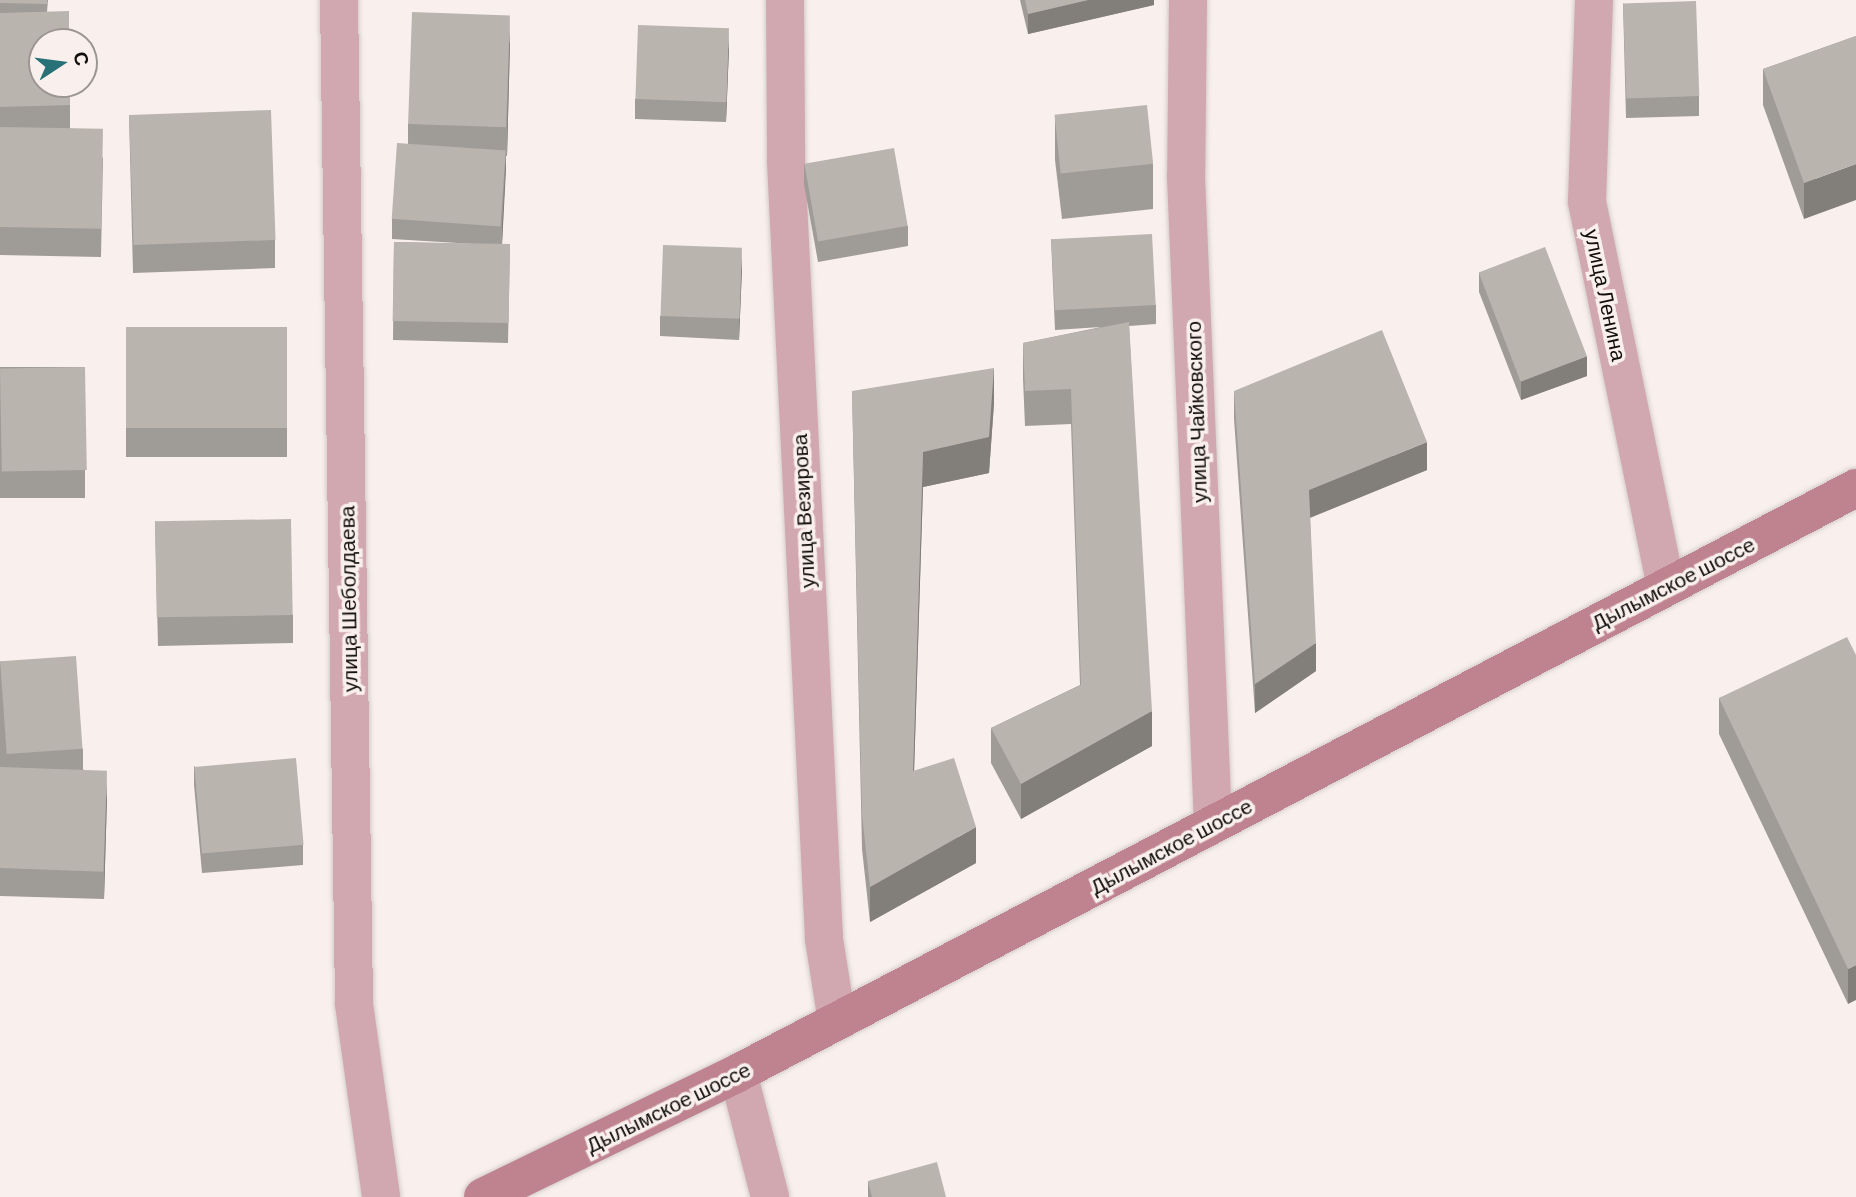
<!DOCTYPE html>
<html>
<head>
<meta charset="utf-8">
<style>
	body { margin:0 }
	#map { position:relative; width:1856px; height:1197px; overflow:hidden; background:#f9f0ed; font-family:Barlow,sans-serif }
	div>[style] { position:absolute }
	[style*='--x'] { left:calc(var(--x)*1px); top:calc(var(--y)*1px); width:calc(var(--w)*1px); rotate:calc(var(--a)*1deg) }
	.roads { filter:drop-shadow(0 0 2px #d4ccc9) drop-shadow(0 0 2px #d4ccc9) }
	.minor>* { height:38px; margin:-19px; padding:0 19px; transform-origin:19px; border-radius:19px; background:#d1a8af }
	.secondary>* { height:38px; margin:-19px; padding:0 19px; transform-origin:19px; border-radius:19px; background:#be838f }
	.wall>* { inset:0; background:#9f9b96; transform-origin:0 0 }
	.shaded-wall>* { inset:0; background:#827e7a }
	.building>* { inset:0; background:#b9b4ae; transform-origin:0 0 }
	span { translate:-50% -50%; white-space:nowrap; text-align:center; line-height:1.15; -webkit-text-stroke:7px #f9f0ed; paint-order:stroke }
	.street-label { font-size:21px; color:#110e0d }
	.north { position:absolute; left:28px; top:28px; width:70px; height:70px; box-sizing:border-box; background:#f9f0ed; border:2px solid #9c9693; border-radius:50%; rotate:77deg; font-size:19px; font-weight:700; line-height:28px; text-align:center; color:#110e0d }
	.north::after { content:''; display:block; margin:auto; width:24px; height:32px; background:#277177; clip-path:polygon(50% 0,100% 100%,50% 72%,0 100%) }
</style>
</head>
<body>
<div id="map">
	<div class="roads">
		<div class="minor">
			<div style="--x:339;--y:0;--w:1004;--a:89.14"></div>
			<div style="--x:354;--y:1004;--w:195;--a:82"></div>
			<div style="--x:785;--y:0;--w:161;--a:89.6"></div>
			<div style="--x:786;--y:161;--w:779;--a:87.2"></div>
			<div style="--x:824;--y:939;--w:83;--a:81"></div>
			<div style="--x:1188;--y:0;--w:177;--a:90.6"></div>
			<div style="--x:1186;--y:177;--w:648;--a:87.61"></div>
			<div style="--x:1594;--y:0;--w:202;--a:92"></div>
			<div style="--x:1587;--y:202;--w:392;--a:78.4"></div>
			<div style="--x:738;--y:1073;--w:128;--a:75.5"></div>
		</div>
		<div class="secondary">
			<div style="--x:483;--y:1197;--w:284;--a:-25.9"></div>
			<div style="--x:738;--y:1073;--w:1262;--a:-27.62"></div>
		</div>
	</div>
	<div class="wall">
		<div style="clip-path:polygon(0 0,48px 0,47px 12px,70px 84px,70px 128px,103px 158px,101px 257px,0 255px)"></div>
		<div style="clip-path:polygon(1020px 0,1154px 0,1154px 5px,1028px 34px)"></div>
		<div style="clip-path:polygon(1623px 3px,1699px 96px,1699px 116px,1626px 118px)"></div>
		<div style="clip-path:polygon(1856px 36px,1804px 219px,1763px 105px,1763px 69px)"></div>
		<div style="clip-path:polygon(510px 43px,507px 156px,506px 156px,502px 244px,510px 244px,508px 343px,393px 340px,394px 242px,474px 244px,392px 239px,392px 219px,408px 144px,408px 124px)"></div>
		<div style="clip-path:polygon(729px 48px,726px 122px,635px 119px,635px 99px)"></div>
		<div style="clip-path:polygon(129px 115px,275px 240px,275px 268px,133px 273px)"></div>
		<div style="clip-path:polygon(1055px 115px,1153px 164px,1153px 209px,1062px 219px,1055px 160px)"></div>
		<div style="clip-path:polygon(804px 164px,908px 226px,908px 246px,818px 262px,804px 184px)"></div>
		<div style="clip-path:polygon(1051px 239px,1156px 305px,1156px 324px,1129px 326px,1152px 746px,1021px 819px,991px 763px,991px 728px,1080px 685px,1071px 424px,1025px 426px,1023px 379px,1023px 343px,1101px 327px,1055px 330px)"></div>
		<div style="clip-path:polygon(742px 268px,739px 340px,660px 336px,660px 316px)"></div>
		<div style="clip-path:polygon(1479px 272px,1587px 376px,1521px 400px,1479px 292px)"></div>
		<div style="left:126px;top:327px;width:161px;height:130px"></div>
		<div style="left:85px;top:367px;width:131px;height:85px;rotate:90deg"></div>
		<div style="clip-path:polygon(852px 391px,994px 403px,989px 473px,923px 487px,914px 771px,976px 863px,870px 922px,862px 849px)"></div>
		<div style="clip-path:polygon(1234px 391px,1427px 470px,1310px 518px,1316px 671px,1255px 713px,1234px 419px)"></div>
		<div style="clip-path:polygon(155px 521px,293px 615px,293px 643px,158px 646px)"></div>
		<div style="clip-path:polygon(1856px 655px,1848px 1004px,1719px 734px,1719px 698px)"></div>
		<div style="clip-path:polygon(0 661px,83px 749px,83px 769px,107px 798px,104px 899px,0 896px)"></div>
		<div style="clip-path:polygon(194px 766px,303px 845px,303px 865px,202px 873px,194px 785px)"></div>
		<div style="clip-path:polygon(868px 1181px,946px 1197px,868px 1197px)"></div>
	</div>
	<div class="shaded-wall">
		<div style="clip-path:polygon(1088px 0,1154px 0,1154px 5px,1028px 34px,1028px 14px)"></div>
		<div style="clip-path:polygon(510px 15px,510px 43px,507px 156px,507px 127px)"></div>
		<div style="clip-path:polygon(729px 28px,729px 48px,726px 122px,726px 102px)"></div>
		<div style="clip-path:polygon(506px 150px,506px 170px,502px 245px,502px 225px)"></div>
		<div style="clip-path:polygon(1856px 164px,1856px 200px,1804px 219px,1804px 183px)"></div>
		<div style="clip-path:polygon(742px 248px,742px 268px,739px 340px,739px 320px)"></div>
		<div style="clip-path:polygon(1587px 356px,1587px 376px,1521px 400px,1521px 381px)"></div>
		<div style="clip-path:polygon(994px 368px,994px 403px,989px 473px,923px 487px,913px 806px,913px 771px,923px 452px)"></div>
		<div style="clip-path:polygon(1427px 442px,1427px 470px,1309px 518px,1309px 490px)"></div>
		<div style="clip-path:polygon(1316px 643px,1316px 671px,1255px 713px,1255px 684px)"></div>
		<div style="clip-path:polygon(1152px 711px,1152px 746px,1021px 819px,1021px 784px)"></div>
		<div style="clip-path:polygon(107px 770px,107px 798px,104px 899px,104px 870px)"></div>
		<div style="clip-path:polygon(976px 827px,976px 863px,870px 922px,870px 887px)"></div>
		<div style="clip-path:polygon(1856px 965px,1856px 1000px,1848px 1004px,1848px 969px)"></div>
	</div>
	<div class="building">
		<div style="clip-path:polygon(0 0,47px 0,47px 4px,0 3px)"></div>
		<div style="clip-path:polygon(1025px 0,1088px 0,1028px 14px)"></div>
		<div style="left:1696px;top:1px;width:95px;height:73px;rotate:88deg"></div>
		<div style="clip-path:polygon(69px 11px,69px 42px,42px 42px,42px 84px,70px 84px,70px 105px,0 107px,0 13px)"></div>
		<div style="left:412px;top:12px;width:98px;height:112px;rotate:2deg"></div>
		<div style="left:638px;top:25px;width:91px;height:74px;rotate:2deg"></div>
		<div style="clip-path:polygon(1856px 36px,1856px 164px,1804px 183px,1763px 69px)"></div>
		<div style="left:1147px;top:105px;width:59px;height:93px;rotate:84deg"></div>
		<div style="left:271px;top:110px;width:130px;height:142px;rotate:88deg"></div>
		<div style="left:0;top:127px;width:103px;height:100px;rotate:1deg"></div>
		<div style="left:397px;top:143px;width:109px;height:76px;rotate:4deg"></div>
		<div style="left:894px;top:148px;width:79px;height:91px;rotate:80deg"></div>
		<div style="left:1152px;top:234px;width:71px;height:101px;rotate:87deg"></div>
		<div style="left:394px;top:242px;width:116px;height:79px;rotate:1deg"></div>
		<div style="left:663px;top:245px;width:79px;height:71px;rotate:2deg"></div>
		<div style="left:1545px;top:247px;width:117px;height:71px;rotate:69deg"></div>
		<div style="clip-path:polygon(1129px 322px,1152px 711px,1021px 784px,991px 728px,1081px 685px,1071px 389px,1025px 391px,1023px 343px)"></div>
		<div style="left:126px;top:327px;width:161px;height:101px"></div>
		<div style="clip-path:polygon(1382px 330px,1427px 442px,1309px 490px,1316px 643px,1255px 684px,1234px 391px)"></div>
		<div style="left:85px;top:367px;width:103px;height:85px;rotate:89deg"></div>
		<div style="clip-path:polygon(994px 368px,989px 437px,923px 452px,913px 771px,954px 758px,976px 827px,870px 887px,862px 814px,852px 391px)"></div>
		<div style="left:291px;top:519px;width:96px;height:136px;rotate:89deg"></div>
		<div style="clip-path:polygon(1847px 637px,1856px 655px,1856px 965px,1848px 969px,1719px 698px)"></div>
		<div style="left:76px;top:656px;width:93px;height:76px;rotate:86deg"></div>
		<div style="left:296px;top:758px;width:87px;height:102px;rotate:85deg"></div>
		<div style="left:0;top:767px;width:107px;height:101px;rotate:2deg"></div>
		<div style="clip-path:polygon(937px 1162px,946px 1197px,872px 1197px,868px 1181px)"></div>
	</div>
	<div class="street-label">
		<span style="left:1606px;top:295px;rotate:78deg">улица Ленина</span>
		<span style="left:1196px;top:412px;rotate:-92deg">улица Чайковского</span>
		<span style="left:803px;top:511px;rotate:-93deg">улица Везирова</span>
		<span style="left:1673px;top:583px;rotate:-27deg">Дылымское шоссе</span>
		<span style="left:348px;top:599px;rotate:-91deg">улица Шеболдаева</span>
		<span style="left:1171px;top:846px;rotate:-28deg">Дылымское шоссе</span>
		<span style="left:668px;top:1107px;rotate:-26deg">Дылымское шоссе</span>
	</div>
	<div class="north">С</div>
</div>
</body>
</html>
